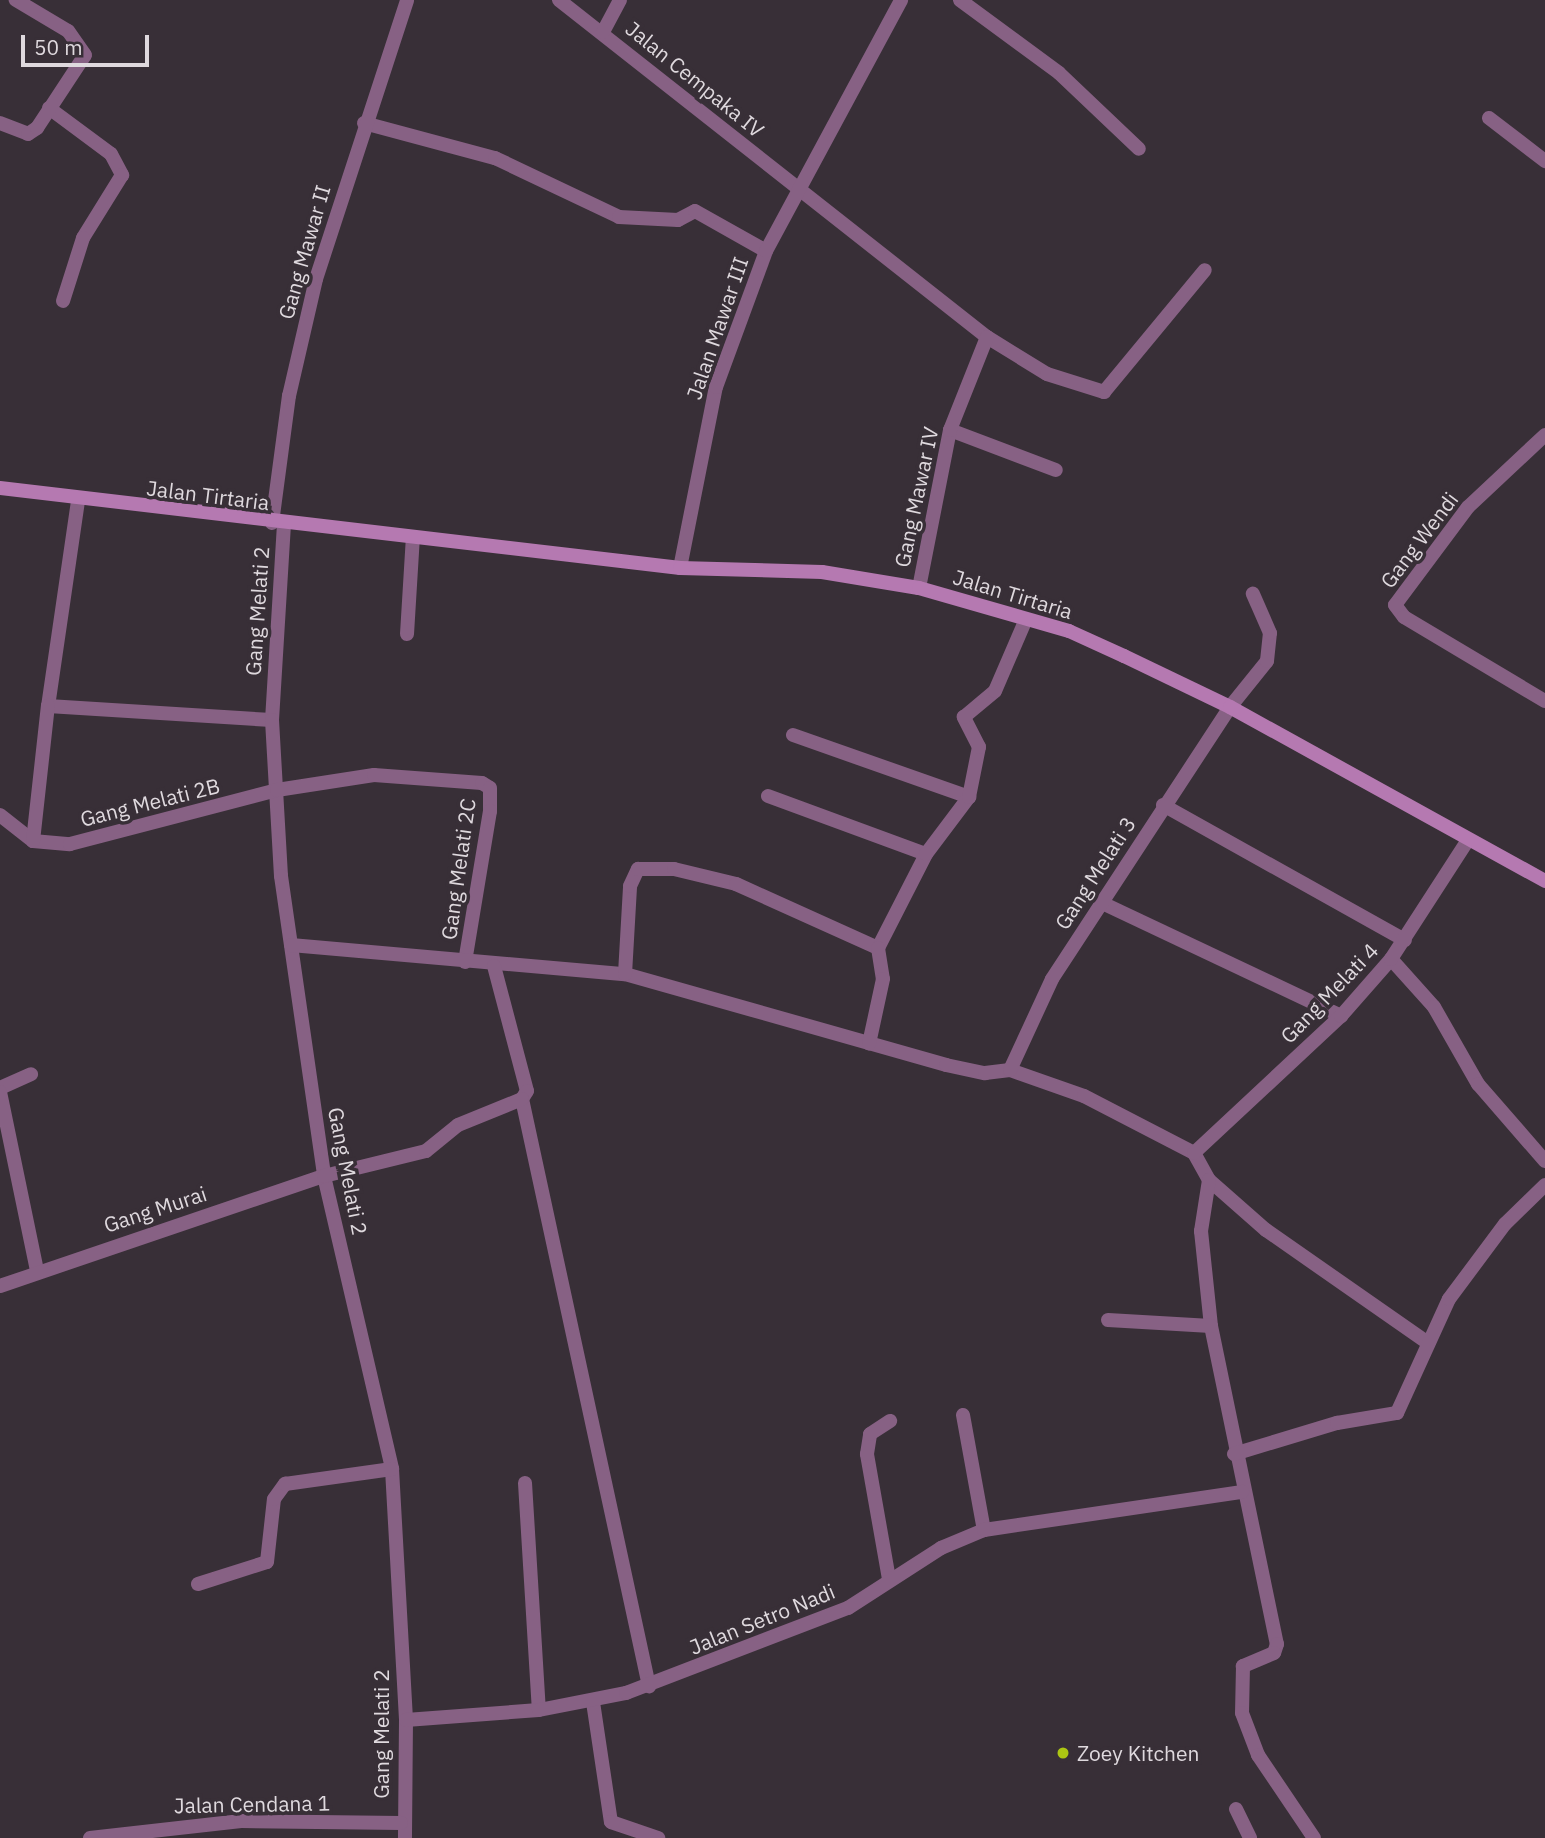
<!DOCTYPE html>
<html>
<head>
<meta charset="utf-8">
<style>
	body { margin:0 }
	#map { position:relative; width:1545px; height:1838px; overflow:hidden; background:#382f37; font-family:"IBM Plex Sans",sans-serif }
	div>[style] { position:absolute }
	[style*='--x'] { left:calc(var(--x)*1px); top:calc(var(--y)*1px); width:calc(var(--w)*1px); rotate:calc(var(--a)*1deg) }
	.street>* { height:14px; margin:-7px; padding:0 7px; transform-origin:7px; border-radius:7px; background:#876184 }
	.secondary>* { height:14px; margin:-7px; padding:0 7px; transform-origin:7px; border-radius:7px; background:#b579b1 }
	.dots>* { width:19px; height:19px; translate:-50% -50%; box-sizing:border-box; border:4px solid #382f37; border-radius:50% }
	span { translate:-50% -50%; white-space:nowrap; text-align:center; line-height:1.15; -webkit-text-stroke:7px #382f37; paint-order:stroke }
	.street-label { font-size:21px; color:#dfd9de }
	.poi-label { font-size:21px; color:#dfd9de }
	.left { translate:0 -50%; text-align:left }
	.scale { position:absolute; left:21px; top:35px; width:128px; height:32px; box-sizing:border-box; border:4px solid #dfd9de; border-top:0; padding-left:9px; font-size:21px; line-height:24px; white-space:nowrap; color:#dfd9de; -webkit-text-stroke:5px #382f37; paint-order:stroke }
</style>
</head>
<body>
<div id="map">
	<div class="street">
		<div style="--x:559;--y:0;--w:545;--a:38.22"></div>
		<div style="--x:987;--y:337;--w:70;--a:31.7"></div>
		<div style="--x:1047;--y:374;--w:60;--a:17.5"></div>
		<div style="--x:1104;--y:392;--w:158;--a:-50.4"></div>
		<div style="--x:960;--y:0;--w:123;--a:36.4"></div>
		<div style="--x:1059;--y:73;--w:110;--a:43.5"></div>
		<div style="--x:603;--y:32;--w:36;--a:-62"></div>
		<div style="--x:49;--y:108;--w:77;--a:36.6"></div>
		<div style="--x:111;--y:154;--w:24;--a:62"></div>
		<div style="--x:122;--y:175;--w:74;--a:121.8"></div>
		<div style="--x:83;--y:238;--w:66;--a:107.6"></div>
		<div style="--x:1489;--y:118;--w:71;--a:37.5"></div>
		<div style="--x:0;--y:123;--w:30;--a:21"></div>
		<div style="--x:28;--y:134;--w:11;--a:-34"></div>
		<div style="--x:37;--y:128;--w:87;--a:-56.7"></div>
		<div style="--x:85;--y:55;--w:29;--a:-125"></div>
		<div style="--x:68;--y:31;--w:61;--a:-149.2"></div>
		<div style="--x:364;--y:123;--w:136;--a:15"></div>
		<div style="--x:495;--y:158;--w:137;--a:25.4"></div>
		<div style="--x:619;--y:217;--w:59;--a:2.9"></div>
		<div style="--x:678;--y:220;--w:19;--a:-28"></div>
		<div style="--x:695;--y:211;--w:81;--a:29.4"></div>
		<div style="--x:950;--y:430;--w:113;--a:20.7"></div>
		<div style="--x:1545;--y:435;--w:105;--a:136.9"></div>
		<div style="--x:1468;--y:507;--w:122;--a:126.7"></div>
		<div style="--x:1395;--y:605;--w:15;--a:53"></div>
		<div style="--x:1404;--y:617;--w:164;--a:30.8"></div>
		<div style="--x:78;--y:501;--w:207;--a:98.3"></div>
		<div style="--x:48;--y:706;--w:224;--a:3.6"></div>
		<div style="--x:272;--y:523;--w:128;--a:-82.4"></div>
		<div style="--x:289;--y:396;--w:120;--a:-77"></div>
		<div style="--x:316;--y:279;--w:293;--a:-71.9"></div>
		<div style="--x:284;--y:524;--w:196;--a:93.5"></div>
		<div style="--x:272;--y:720;--w:156;--a:86.7"></div>
		<div style="--x:281;--y:876;--w:303;--a:81.8"></div>
		<div style="--x:324;--y:1176;--w:301;--a:76.9"></div>
		<div style="--x:392;--y:1469;--w:251;--a:86.8"></div>
		<div style="--x:406;--y:1720;--w:118;--a:90.5"></div>
		<div style="--x:680;--y:568;--w:185;--a:-78.8"></div>
		<div style="--x:716;--y:387;--w:145;--a:-69.8"></div>
		<div style="--x:766;--y:251;--w:285;--a:-61.7"></div>
		<div style="--x:919;--y:588;--w:161;--a:-78.9"></div>
		<div style="--x:950;--y:430;--w:100;--a:-68.3"></div>
		<div style="--x:407;--y:634;--w:97;--a:-86.5"></div>
		<div style="--x:793;--y:735;--w:187;--a:19.4"></div>
		<div style="--x:768;--y:796;--w:168;--a:20.2"></div>
		<div style="--x:1163;--y:805;--w:277;--a:29.2"></div>
		<div style="--x:0;--y:815;--w:42;--a:38.2"></div>
		<div style="--x:33;--y:841;--w:37;--a:5"></div>
		<div style="--x:70;--y:844;--w:214;--a:-14.6"></div>
		<div style="--x:277;--y:790;--w:98;--a:-8.8"></div>
		<div style="--x:374;--y:775;--w:108;--a:4.2"></div>
		<div style="--x:482;--y:783;--w:9;--a:32"></div>
		<div style="--x:490;--y:788;--w:23;--a:90"></div>
		<div style="--x:490;--y:811;--w:153;--a:99.4"></div>
		<div style="--x:33;--y:841;--w:136;--a:-83.7"></div>
		<div style="--x:1100;--y:902;--w:267;--a:25.3"></div>
		<div style="--x:291;--y:945;--w:335;--a:5"></div>
		<div style="--x:625;--y:974;--w:334;--a:15.8"></div>
		<div style="--x:946;--y:1065;--w:40;--a:12"></div>
		<div style="--x:985;--y:1073;--w:25;--a:-7"></div>
		<div style="--x:1010;--y:1070;--w:78;--a:19.4"></div>
		<div style="--x:1084;--y:1096;--w:124;--a:27.4"></div>
		<div style="--x:1194;--y:1153;--w:31;--a:61"></div>
		<div style="--x:1209;--y:1180;--w:76;--a:41.3"></div>
		<div style="--x:1266;--y:1230;--w:198;--a:34.9"></div>
		<div style="--x:878;--y:948;--w:106;--a:-62.9"></div>
		<div style="--x:926;--y:854;--w:71;--a:-53"></div>
		<div style="--x:969;--y:797;--w:51;--a:-78.7"></div>
		<div style="--x:979;--y:747;--w:34;--a:-117"></div>
		<div style="--x:964;--y:717;--w:40;--a:-40"></div>
		<div style="--x:995;--y:691;--w:78;--a:-66.7"></div>
		<div style="--x:1391;--y:959;--w:64;--a:48.1"></div>
		<div style="--x:1434;--y:1007;--w:89;--a:60.3"></div>
		<div style="--x:1478;--y:1084;--w:102;--a:49"></div>
		<div style="--x:494;--y:966;--w:129;--a:75.2"></div>
		<div style="--x:527;--y:1091;--w:9;--a:122"></div>
		<div style="--x:522;--y:1099;--w:601;--a:77.79"></div>
		<div style="--x:625;--y:974;--w:88;--a:-86.7"></div>
		<div style="--x:630;--y:886;--w:19;--a:-65"></div>
		<div style="--x:638;--y:869;--w:36;--a:0"></div>
		<div style="--x:674;--y:869;--w:64;--a:13.6"></div>
		<div style="--x:736;--y:884;--w:156;--a:24.3"></div>
		<div style="--x:878;--y:948;--w:31;--a:81"></div>
		<div style="--x:883;--y:979;--w:66;--a:102.2"></div>
		<div style="--x:1010;--y:1070;--w:100;--a:-65.2"></div>
		<div style="--x:1052;--y:979;--w:325;--a:-56.8"></div>
		<div style="--x:1230;--y:707;--w:59;--a:-51.2"></div>
		<div style="--x:1267;--y:661;--w:28;--a:-84"></div>
		<div style="--x:1270;--y:633;--w:43;--a:-113.6"></div>
		<div style="--x:0;--y:1088;--w:34;--a:-24"></div>
		<div style="--x:0;--y:1092;--w:183;--a:78.3"></div>
		<div style="--x:1194;--y:1153;--w:201;--a:-43"></div>
		<div style="--x:1341;--y:1016;--w:76;--a:-48.7"></div>
		<div style="--x:1391;--y:959;--w:142;--a:-57.1"></div>
		<div style="--x:1209;--y:1180;--w:52;--a:98.9"></div>
		<div style="--x:1201;--y:1231;--w:96;--a:84"></div>
		<div style="--x:1211;--y:1326;--w:325;--a:78.3"></div>
		<div style="--x:1277;--y:1644;--w:9;--a:108"></div>
		<div style="--x:1274;--y:1653;--w:34;--a:157"></div>
		<div style="--x:1243;--y:1666;--w:47;--a:91.2"></div>
		<div style="--x:1242;--y:1713;--w:45;--a:69.1"></div>
		<div style="--x:1258;--y:1755;--w:100;--a:56"></div>
		<div style="--x:0;--y:1286;--w:342;--a:-18.8"></div>
		<div style="--x:324;--y:1176;--w:105;--a:-13.8"></div>
		<div style="--x:426;--y:1151;--w:41;--a:-39.1"></div>
		<div style="--x:458;--y:1125;--w:69;--a:-22.1"></div>
		<div style="--x:1108;--y:1320;--w:103;--a:3.3"></div>
		<div style="--x:963;--y:1415;--w:117;--a:79.7"></div>
		<div style="--x:1234;--y:1454;--w:108;--a:-16.8"></div>
		<div style="--x:1337;--y:1423;--w:61;--a:-9.5"></div>
		<div style="--x:1397;--y:1413;--w:125;--a:-65.5"></div>
		<div style="--x:1449;--y:1299;--w:94;--a:-53.3"></div>
		<div style="--x:1505;--y:1224;--w:56;--a:-44.3"></div>
		<div style="--x:525;--y:1483;--w:227;--a:86.5"></div>
		<div style="--x:889;--y:1579;--w:127;--a:-100"></div>
		<div style="--x:867;--y:1454;--w:20;--a:-81"></div>
		<div style="--x:870;--y:1434;--w:24;--a:-33"></div>
		<div style="--x:198;--y:1584;--w:72;--a:-17.7"></div>
		<div style="--x:267;--y:1562;--w:63;--a:-83.7"></div>
		<div style="--x:274;--y:1499;--w:19;--a:-54"></div>
		<div style="--x:285;--y:1484;--w:108;--a:-8"></div>
		<div style="--x:593;--y:1702;--w:121;--a:81.5"></div>
		<div style="--x:611;--y:1822;--w:50;--a:18.8"></div>
		<div style="--x:406;--y:1720;--w:133;--a:-4.3"></div>
		<div style="--x:539;--y:1710;--w:89;--a:-11.1"></div>
		<div style="--x:626;--y:1693;--w:238;--a:-21"></div>
		<div style="--x:848;--y:1608;--w:111;--a:-32.8"></div>
		<div style="--x:941;--y:1548;--w:47;--a:-22.7"></div>
		<div style="--x:984;--y:1530;--w:261;--a:-8.4"></div>
		<div style="--x:1236;--y:1809;--w:32;--a:64"></div>
		<div style="--x:90;--y:1838;--w:152;--a:-6.4"></div>
		<div style="--x:241;--y:1821;--w:160;--a:0.7"></div>
	</div>
	<div class="secondary">
		<div style="--x:0;--y:488;--w:685;--a:6.71"></div>
		<div style="--x:680;--y:568;--w:142;--a:1.6"></div>
		<div style="--x:822;--y:572;--w:98;--a:9.4"></div>
		<div style="--x:919;--y:588;--w:156;--a:16"></div>
		<div style="--x:1069;--y:631;--w:60;--a:24.4"></div>
		<div style="--x:1124;--y:656;--w:118;--a:25.7"></div>
		<div style="--x:1230;--y:707;--w:360;--a:28.9"></div>
	</div>
	<div class="dots">
		<div style="left:1063px;top:1753px;background:#acc613"></div>
	</div>
	<div class="street-label">
		<span style="left:695px;top:79px;rotate:39deg">Jalan Cempaka IV</span>
		<span style="left:304px;top:252px;rotate:-74deg">Gang Mawar II</span>
		<span style="left:717px;top:328px;rotate:-71deg">Jalan Mawar III</span>
		<span style="left:208px;top:495px;rotate:7deg">Jalan Tirtaria</span>
		<span style="left:916px;top:497px;rotate:-78deg">Gang Mawar IV</span>
		<span style="left:1419px;top:540px;rotate:-53deg">Gang Wendi</span>
		<span style="left:1013px;top:594px;rotate:17deg">Jalan Tirtaria</span>
		<span style="left:257px;top:611px;rotate:-86deg">Gang Melati 2</span>
		<span style="left:150px;top:802px;rotate:-14deg">Gang Melati 2B</span>
		<span style="left:458px;top:869px;rotate:-82deg">Gang Melati 2C</span>
		<span style="left:1095px;top:873px;rotate:-57deg">Gang Melati 3</span>
		<span style="left:1329px;top:993px;rotate:-46deg">Gang Melati 4</span>
		<span style="left:348px;top:1171px;rotate:79deg">Gang Melati 2</span>
		<span style="left:155px;top:1209px;rotate:-18deg">Gang Murai</span>
		<span style="left:762px;top:1619px;rotate:-22deg">Jalan Setro Nadi</span>
		<span style="left:381px;top:1734px;rotate:-90deg">Gang Melati 2</span>
		<span style="left:252px;top:1804px;rotate:-1deg">Jalan Cendana 1</span>
	</div>
	<div class="poi-label">
		<span class="left" style="left:1077px;top:1753px">Zoey Kitchen</span>
	</div>
	<div class="scale">50 m</div>
</div>
</body>
</html>
